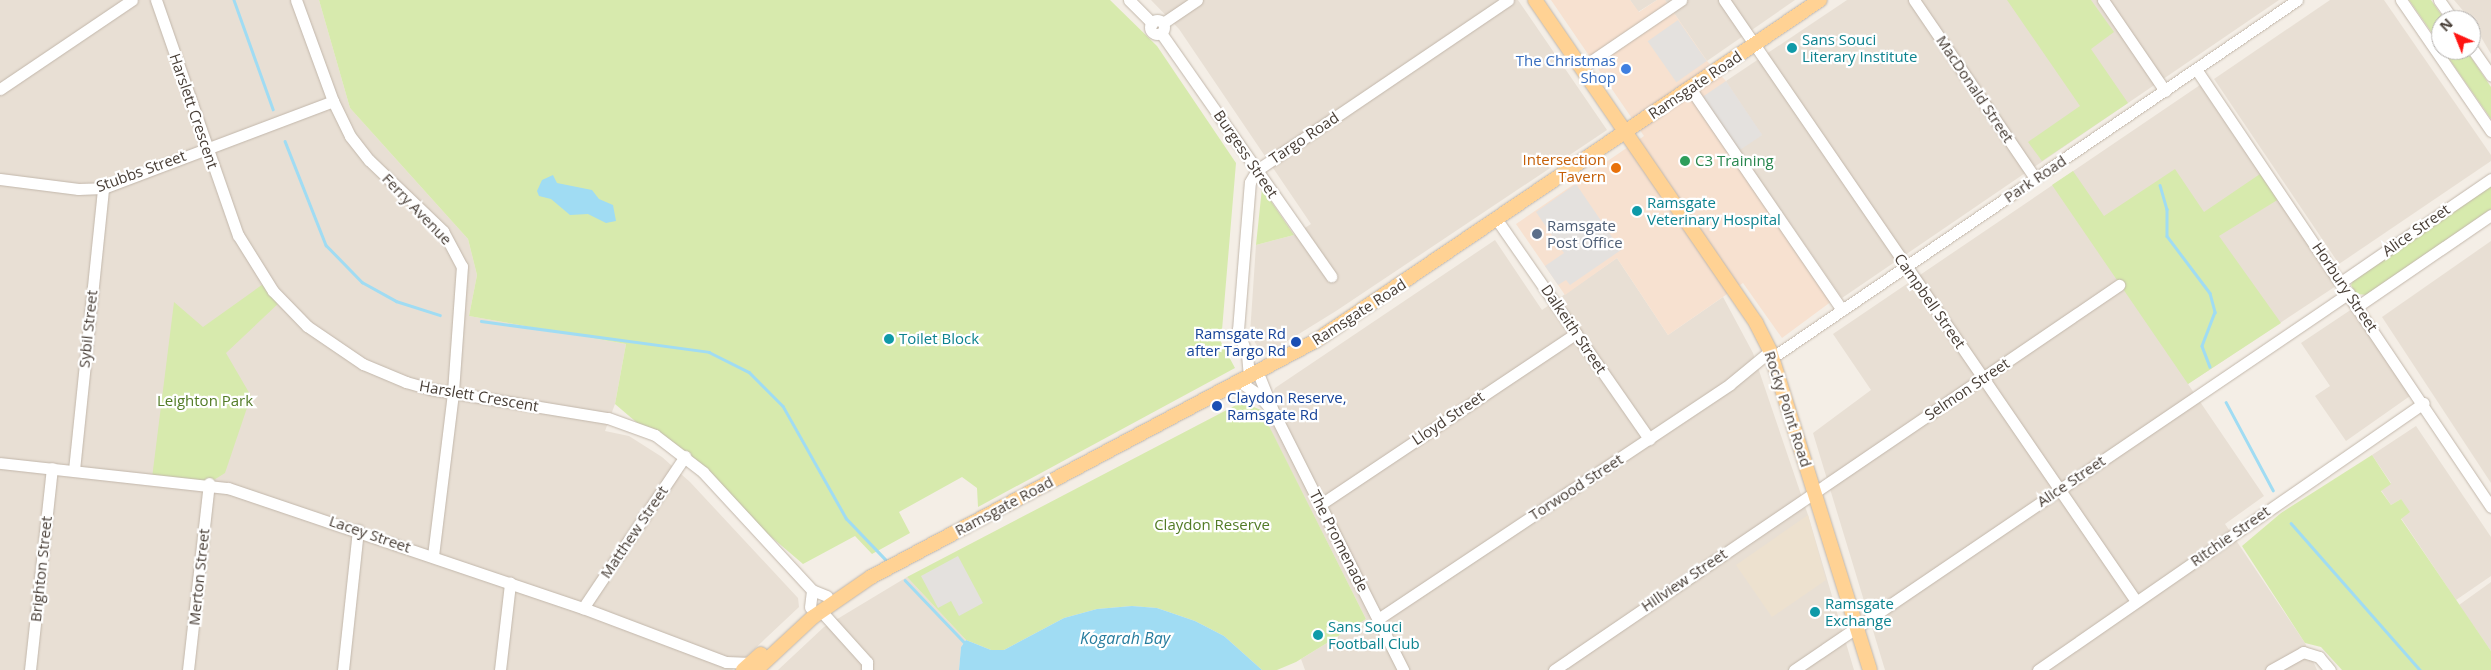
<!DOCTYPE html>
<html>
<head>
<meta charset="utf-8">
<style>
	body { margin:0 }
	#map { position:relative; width:2491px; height:670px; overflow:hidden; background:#f4eee6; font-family:"Open Sans",sans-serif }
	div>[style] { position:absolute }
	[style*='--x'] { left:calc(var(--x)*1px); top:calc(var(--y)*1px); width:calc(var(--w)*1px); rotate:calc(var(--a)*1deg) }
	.residential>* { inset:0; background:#e8dfd4 }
	.commercial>* { inset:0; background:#f7e1d0 }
	.education>* { inset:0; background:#ede1cf }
	.green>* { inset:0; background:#d7eaad }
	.parking>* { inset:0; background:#e4e1de; transform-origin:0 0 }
	.water>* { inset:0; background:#a0dcf3 }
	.stream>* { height:2.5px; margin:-1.25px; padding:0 1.25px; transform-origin:1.25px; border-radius:1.25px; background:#a0dcf3 }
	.roads { filter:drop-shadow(0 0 1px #c2b7ab) drop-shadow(0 0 1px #c2b7ab) }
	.minor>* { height:11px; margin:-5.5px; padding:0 5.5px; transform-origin:5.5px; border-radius:5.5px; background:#fff }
	.minor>.ring { margin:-5.5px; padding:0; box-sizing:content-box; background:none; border:11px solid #fff; border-radius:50% }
	.major>* { height:14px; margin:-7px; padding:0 7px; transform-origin:7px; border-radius:7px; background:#ffd294 }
	.dots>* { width:14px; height:14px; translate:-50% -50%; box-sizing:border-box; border:2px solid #fff; border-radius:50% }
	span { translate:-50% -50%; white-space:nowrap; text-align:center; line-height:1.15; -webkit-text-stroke:4.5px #fff; paint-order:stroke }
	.culture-label { font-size:15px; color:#0d838f }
	.left { translate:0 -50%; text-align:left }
	.shop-label { font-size:15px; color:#366cbe }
	.right { translate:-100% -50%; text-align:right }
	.street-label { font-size:15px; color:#473d35 }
	.food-label { font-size:15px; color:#c56008 }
	.leisure-label { font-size:15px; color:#27864d }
	.service-label { font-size:15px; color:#4e5e75 }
	.transit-label { font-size:15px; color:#164399 }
	.park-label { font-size:15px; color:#527b26 }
	.water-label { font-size:16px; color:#267c9e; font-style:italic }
	.north { position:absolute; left:2431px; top:10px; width:50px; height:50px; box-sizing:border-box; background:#fff; border:1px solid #b5b1ae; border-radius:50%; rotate:316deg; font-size:14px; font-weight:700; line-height:20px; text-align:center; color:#473d35 }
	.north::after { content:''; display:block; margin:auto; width:18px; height:22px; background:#ff1512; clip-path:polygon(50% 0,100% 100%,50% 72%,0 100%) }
</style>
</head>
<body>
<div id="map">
	<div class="residential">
		<div style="clip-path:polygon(0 0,319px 0,350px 108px,468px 239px,477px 275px,469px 316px,626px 344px,615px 404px,605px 431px,629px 436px,662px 457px,690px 482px,798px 598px,799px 607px,732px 670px,0 670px)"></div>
		<div style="clip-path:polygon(1151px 0,1518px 0,1607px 130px,1336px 311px,1263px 356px,1250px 334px,1256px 245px,1294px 235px,1311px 224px,1179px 29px)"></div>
		<div style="clip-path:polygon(1630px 0,1657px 0,1638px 12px)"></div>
		<div style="clip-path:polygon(1665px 0,1795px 0,1707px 61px)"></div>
		<div style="clip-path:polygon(1847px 0,2279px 0,1842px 298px,1739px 150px,1726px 81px)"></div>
		<div style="clip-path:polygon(2330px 0,2384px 0,2491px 155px,2491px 161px,2339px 264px,2214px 79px)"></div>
		<div style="clip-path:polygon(2454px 0,2491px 0,2491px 54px,2471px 20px)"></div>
		<div style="clip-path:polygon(2200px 85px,2336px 286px,2188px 384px,2264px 496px,2225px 524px,2305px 643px,2317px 670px,1885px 670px,1813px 433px,1871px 390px,1833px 334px)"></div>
		<div style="clip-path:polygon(1495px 240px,1542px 310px,1617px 258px,1668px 335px,1723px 297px,1753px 353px,1808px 515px,1854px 670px,1305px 670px,1301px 659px,1366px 619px,1263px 415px,1275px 388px)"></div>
		<div style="clip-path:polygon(2491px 241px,2491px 483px,2382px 317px)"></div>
		<div style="clip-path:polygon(2352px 309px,2410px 396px,2346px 441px,2315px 396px,2330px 386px,2301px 343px)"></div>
		<div style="clip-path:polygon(2416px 426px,2491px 537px,2491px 576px,2456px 600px,2401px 518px,2401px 499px,2391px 505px,2381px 490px,2391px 483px,2372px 455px)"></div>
		<div style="clip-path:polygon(907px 577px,966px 640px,961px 647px,959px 670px,778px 670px,824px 627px)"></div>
		<div style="clip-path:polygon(2491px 582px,2491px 651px,2459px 605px)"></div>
	</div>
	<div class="commercial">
		<div style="clip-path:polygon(1551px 0,1630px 0,1639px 12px,1657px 0,1665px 0,1707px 61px,1726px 81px,1762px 135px,1731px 155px,1832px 301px,1782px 338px,1743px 283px,1668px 335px,1617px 258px,1565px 295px,1516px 224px,1644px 136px)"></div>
	</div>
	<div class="education">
		<div style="clip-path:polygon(1808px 515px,1826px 580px,1772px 617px,1736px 565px)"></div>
	</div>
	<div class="green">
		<div style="clip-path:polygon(319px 0,1110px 0,1157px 46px,1236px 163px,1221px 342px,1235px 368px,978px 507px,977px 488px,962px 477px,899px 512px,910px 533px,872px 554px,855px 536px,803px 564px,615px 404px,626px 344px,469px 316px,477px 275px,468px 239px,350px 108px)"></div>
		<div style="clip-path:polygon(2007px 0,2091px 0,2114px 32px,2091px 49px,2128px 103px,2042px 161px,2028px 142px,2080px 106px)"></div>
		<div style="clip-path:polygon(2409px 0,2431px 0,2445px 20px,2441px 20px,2441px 46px)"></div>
		<div style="clip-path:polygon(2443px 50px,2466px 50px,2491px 87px,2491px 119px)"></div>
		<div style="clip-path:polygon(2175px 169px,2204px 212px,2260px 174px,2279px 199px,2219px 236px,2281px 323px,2188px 384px,2052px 185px,2073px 171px,2104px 216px)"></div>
		<div style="clip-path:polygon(2491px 185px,2491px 209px,2368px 295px,2356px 294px,2351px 285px,2354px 279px)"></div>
		<div style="clip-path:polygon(1262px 188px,1294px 235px,1256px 245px)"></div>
		<div style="clip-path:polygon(266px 282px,281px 301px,226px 353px,251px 396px,225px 473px,209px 483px,152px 478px,174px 302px,203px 327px)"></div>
		<div style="clip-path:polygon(1242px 402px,1261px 410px,1366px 619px,1296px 662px,1277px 670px,1262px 670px,1224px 636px,1195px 621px,1157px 608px,1132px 606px,1097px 609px,1064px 618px,1004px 650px,991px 650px,966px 640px,907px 577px)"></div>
		<div style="clip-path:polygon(2372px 455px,2391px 484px,2381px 491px,2391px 505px,2401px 499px,2410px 512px,2401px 519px,2491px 651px,2491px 670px,2342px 670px,2321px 647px,2305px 643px,2242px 546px,2281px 513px)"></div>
	</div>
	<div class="parking">
		<div style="left:1678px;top:20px;width:50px;height:37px;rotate:55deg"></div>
		<div style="left:1726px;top:81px;width:65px;height:37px;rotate:56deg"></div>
		<div style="clip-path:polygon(1576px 184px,1621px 250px,1570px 285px,1566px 280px,1558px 285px,1545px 266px,1564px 253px,1536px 212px)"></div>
		<div style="clip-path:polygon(958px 556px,983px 603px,959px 616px,951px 601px,938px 608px,921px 576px)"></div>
	</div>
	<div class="water">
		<div style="clip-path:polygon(553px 175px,557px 183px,592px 190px,599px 199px,613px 205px,616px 221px,606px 223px,588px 214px,570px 215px,551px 199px,539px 196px,537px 191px,542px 180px)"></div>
		<div style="clip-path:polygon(1132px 606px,1157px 608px,1195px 621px,1224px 636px,1262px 670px,959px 670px,961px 647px,966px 640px,991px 650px,1004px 650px,1064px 618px,1097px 609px)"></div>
	</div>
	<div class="stream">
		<div style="--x:234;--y:0;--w:116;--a:70.3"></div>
		<div style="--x:285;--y:141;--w:112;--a:68.5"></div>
		<div style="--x:326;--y:245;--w:52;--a:45.8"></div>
		<div style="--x:362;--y:282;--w:39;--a:29"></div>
		<div style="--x:396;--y:301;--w:46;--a:17.7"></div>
		<div style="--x:2160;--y:185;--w:25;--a:74"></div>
		<div style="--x:2167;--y:209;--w:27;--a:90"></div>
		<div style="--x:2167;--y:236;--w:71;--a:53"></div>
		<div style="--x:2210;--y:293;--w:20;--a:75"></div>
		<div style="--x:2215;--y:312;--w:36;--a:111"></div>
		<div style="--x:2202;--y:346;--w:22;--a:69"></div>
		<div style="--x:481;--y:321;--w:230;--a:7.7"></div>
		<div style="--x:709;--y:352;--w:45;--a:26.6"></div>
		<div style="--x:749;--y:372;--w:48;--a:45"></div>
		<div style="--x:783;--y:406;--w:129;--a:60.6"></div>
		<div style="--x:846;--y:518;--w:62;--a:46.3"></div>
		<div style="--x:2226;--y:402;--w:100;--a:61.9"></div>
		<div style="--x:2291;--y:523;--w:196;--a:48.7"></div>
		<div style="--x:905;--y:580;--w:86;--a:46.4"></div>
	</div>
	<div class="roads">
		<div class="minor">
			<div style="--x:156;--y:0;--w:249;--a:70.8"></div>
			<div style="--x:238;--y:235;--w:66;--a:58"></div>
			<div style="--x:273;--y:291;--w:49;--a:45.8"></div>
			<div style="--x:307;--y:326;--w:68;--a:34.2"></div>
			<div style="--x:363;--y:364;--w:47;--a:22.7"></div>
			<div style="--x:406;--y:382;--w:25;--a:16"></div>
			<div style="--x:430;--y:389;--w:180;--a:9.3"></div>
			<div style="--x:608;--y:418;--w:50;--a:19.9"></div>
			<div style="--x:655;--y:435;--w:61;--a:37.6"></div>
			<div style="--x:703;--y:472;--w:161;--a:47.3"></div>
			<div style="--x:812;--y:590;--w:16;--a:22"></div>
			<div style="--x:296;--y:0;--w:108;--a:69.9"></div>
			<div style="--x:333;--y:101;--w:39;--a:64"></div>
			<div style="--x:350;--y:136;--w:31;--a:52"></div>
			<div style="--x:369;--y:160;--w:103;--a:43.8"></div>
			<div style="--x:443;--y:231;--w:40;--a:62"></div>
			<div style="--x:462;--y:266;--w:127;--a:94.1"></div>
			<div style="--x:453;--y:393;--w:164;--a:97"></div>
			<div style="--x:1129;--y:0;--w:33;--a:45"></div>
			<div style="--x:1724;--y:0;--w:729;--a:55.57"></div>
			<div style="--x:1914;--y:0;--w:215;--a:55.8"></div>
			<div style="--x:2103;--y:0;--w:110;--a:55.7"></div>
			<div style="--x:2401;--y:0;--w:159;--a:55.5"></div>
			<div style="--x:2439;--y:0;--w:24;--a:55"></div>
			<div class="ring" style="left:1150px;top:20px;width:3px;height:3px"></div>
			<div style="--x:1163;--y:23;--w:41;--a:-34.1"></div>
			<div style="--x:1161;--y:33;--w:297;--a:55"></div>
			<div style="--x:2471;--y:47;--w:35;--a:55"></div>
			<div style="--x:1581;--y:68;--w:121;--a:-34.2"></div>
			<div style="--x:2196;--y:69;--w:528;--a:56.04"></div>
			<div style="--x:1690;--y:88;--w:269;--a:55.6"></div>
			<div style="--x:0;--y:89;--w:159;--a:-34"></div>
			<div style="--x:0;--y:179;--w:79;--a:7.3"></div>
			<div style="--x:78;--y:189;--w:25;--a:-2"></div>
			<div style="--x:103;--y:188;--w:246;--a:-20.7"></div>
			<div style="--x:1497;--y:220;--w:267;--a:55.2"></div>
			<div style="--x:2341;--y:282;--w:182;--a:-34.5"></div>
			<div style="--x:2358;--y:306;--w:161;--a:-34.4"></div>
			<div style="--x:1773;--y:357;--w:634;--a:-34.27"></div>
			<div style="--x:1258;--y:373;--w:43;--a:68.2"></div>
			<div style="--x:1274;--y:413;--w:288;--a:63.3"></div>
			<div style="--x:1249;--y:377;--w:22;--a:-95"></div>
			<div style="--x:1247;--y:355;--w:27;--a:-110"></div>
			<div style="--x:1238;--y:330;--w:148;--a:-85.4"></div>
			<div style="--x:1250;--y:182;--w:14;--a:-60"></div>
			<div style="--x:1257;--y:170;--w:303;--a:-34.1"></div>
			<div style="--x:1240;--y:382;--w:23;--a:34"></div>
			<div style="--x:1259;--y:395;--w:14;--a:51"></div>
			<div style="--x:0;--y:463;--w:229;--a:6.3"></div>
			<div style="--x:228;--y:488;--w:375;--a:18.7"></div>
			<div style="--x:583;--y:608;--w:153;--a:20.7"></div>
			<div style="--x:726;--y:662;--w:25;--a:2"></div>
			<div style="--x:74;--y:470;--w:283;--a:-84.1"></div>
			<div style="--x:1321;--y:504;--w:307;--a:-33.8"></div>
			<div style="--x:810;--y:607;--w:17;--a:-83"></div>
			<div style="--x:583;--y:608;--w:183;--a:-56.1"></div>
			<div style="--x:821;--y:611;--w:69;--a:48"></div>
			<div style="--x:867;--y:662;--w:8;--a:90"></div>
			<div style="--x:1378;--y:619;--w:423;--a:-33.7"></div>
			<div style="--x:1730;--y:384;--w:52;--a:-39.5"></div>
			<div style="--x:30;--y:670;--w:203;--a:-83.8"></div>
			<div style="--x:188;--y:670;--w:188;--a:-83.6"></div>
			<div style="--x:343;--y:670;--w:141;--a:-83.9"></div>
			<div style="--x:500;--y:670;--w:88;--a:-83.4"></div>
			<div style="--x:1554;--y:670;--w:684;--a:-34.27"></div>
			<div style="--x:1794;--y:670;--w:671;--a:-34.19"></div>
			<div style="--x:2038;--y:670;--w:469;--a:-34.7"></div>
			<div style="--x:2271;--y:670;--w:37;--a:-29"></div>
			<div style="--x:2303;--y:652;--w:17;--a:17"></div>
			<div style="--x:2319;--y:657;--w:17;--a:50"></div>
		</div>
		<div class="major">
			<div style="--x:1535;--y:0;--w:391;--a:55.6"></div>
			<div style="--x:1756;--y:323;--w:31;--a:63"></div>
			<div style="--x:1770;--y:351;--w:334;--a:72.6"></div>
			<div style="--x:743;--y:670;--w:24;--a:-42"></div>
			<div style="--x:756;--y:670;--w:78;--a:-42.9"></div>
			<div style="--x:813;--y:617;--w:70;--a:-34.6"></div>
			<div style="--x:871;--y:577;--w:505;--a:-27.99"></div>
			<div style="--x:1317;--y:340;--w:607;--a:-34.06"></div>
		</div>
	</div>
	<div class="dots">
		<div style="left:1792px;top:48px;background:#0f9aa8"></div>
		<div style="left:1626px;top:69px;background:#3f7fe0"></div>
		<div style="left:1685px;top:161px;background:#2e9e5b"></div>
		<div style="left:1616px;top:168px;background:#e8710a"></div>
		<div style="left:1637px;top:211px;background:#0f9aa8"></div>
		<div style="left:1537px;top:234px;background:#5c6f8a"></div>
		<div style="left:889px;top:339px;background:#0f9aa8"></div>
		<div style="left:1296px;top:342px;background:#1a4fb4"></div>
		<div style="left:1217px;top:406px;background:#1a4fb4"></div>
		<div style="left:1815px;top:612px;background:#0f9aa8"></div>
		<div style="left:1318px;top:635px;background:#0f9aa8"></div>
	</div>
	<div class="culture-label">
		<span class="left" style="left:1802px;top:48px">Sans Souci<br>Literary Institute</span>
		<span class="left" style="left:1647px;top:211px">Ramsgate<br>Veterinary Hospital</span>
		<span class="left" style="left:899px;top:339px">Toilet Block</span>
		<span class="left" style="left:1825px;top:612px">Ramsgate<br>Exchange</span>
		<span class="left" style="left:1328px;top:635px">Sans Souci<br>Football Club</span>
	</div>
	<div class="shop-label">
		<span class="right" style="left:1616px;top:69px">The Christmas<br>Shop</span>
	</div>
	<div class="street-label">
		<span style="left:1695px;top:85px;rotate:-34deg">Ramsgate Road</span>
		<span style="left:1975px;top:89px;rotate:56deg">MacDonald Street</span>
		<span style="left:194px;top:111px;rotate:71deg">Harslett Crescent</span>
		<span style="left:1304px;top:138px;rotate:-34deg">Targo Road</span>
		<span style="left:1246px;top:154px;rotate:56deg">Burgess Street</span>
		<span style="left:141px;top:171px;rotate:-20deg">Stubbs Street</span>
		<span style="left:2035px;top:179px;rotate:-34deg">Park Road</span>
		<span style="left:417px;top:209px;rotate:46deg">Ferry Avenue</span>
		<span style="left:2416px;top:230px;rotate:-35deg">Alice Street</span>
		<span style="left:2345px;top:287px;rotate:56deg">Horbury Street</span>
		<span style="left:1930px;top:301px;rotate:55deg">Campbell Street</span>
		<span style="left:1359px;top:312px;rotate:-33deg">Ramsgate Road</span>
		<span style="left:88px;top:329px;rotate:-84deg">Sybil Street</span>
		<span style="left:1574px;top:329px;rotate:56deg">Dalkeith Street</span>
		<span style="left:1967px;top:389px;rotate:-34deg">Selmon Street</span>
		<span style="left:479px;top:396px;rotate:10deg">Harslett Crescent</span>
		<span style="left:1788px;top:409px;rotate:72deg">Rocky Point Road</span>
		<span style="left:1448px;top:418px;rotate:-34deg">Lloyd Street</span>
		<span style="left:2071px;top:481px;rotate:-34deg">Alice Street</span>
		<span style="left:1576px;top:487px;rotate:-33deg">Torwood Street</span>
		<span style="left:1004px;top:506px;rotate:-28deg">Ramsgate Road</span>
		<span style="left:634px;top:532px;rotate:-56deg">Matthew Street</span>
		<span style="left:370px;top:534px;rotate:19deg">Lacey Street</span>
		<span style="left:2230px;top:536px;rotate:-35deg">Ritchie Street</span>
		<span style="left:1339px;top:541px;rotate:63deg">The Promenade</span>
		<span style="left:41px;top:569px;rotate:-84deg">Brighton Street</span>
		<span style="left:199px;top:577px;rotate:-84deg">Merton Street</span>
		<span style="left:1684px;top:580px;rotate:-34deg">Hillview Street</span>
	</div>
	<div class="food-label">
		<span class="right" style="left:1606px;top:168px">Intersection<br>Tavern</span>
	</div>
	<div class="leisure-label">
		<span class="left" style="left:1695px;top:161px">C3 Training</span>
	</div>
	<div class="service-label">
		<span class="left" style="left:1547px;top:234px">Ramsgate<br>Post Office</span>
	</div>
	<div class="transit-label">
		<span class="right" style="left:1286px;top:342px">Ramsgate Rd<br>after Targo Rd</span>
		<span class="left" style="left:1227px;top:406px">Claydon Reserve,<br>Ramsgate Rd</span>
	</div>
	<div class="park-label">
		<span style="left:205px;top:401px">Leighton Park</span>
		<span style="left:1212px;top:525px">Claydon Reserve</span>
	</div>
	<div class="water-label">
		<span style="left:1125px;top:638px">Kogarah Bay</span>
	</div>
	<div class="north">N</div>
</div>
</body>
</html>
